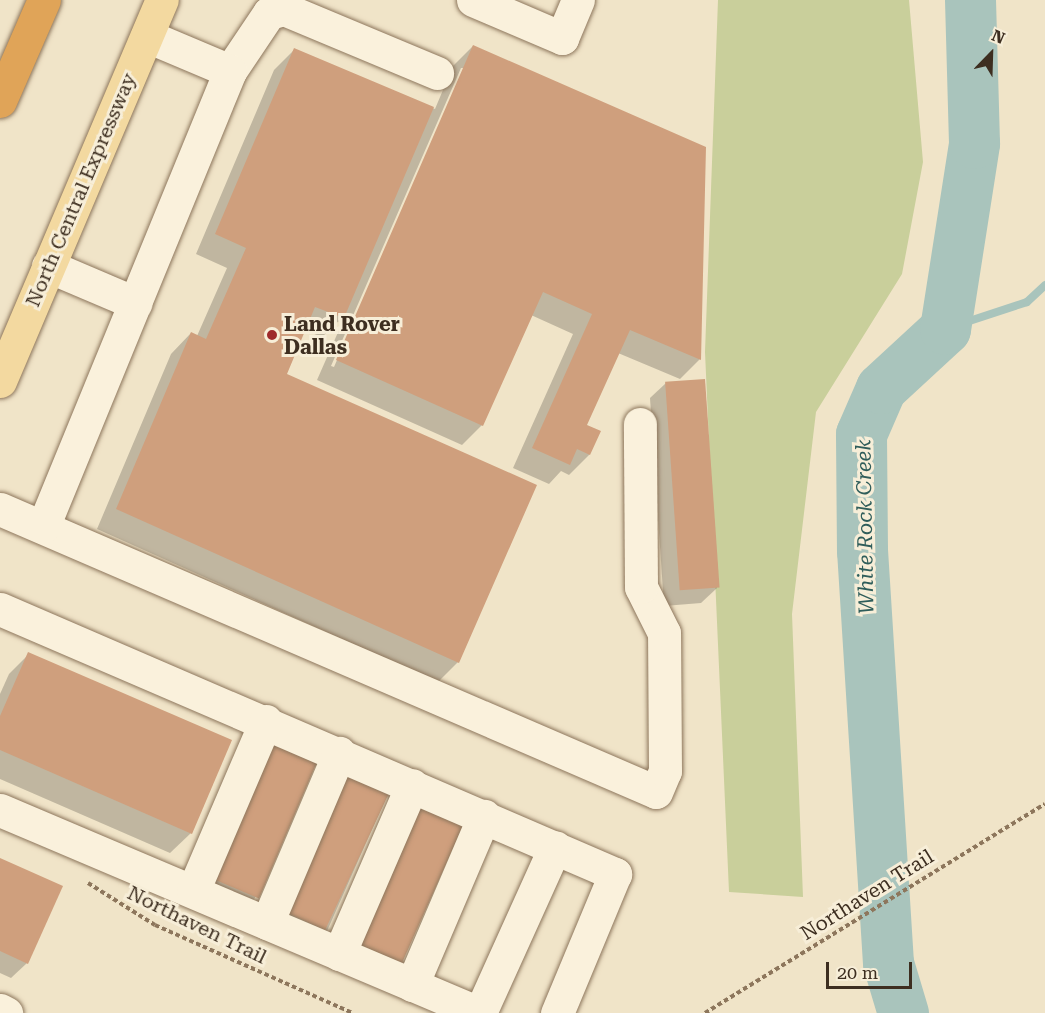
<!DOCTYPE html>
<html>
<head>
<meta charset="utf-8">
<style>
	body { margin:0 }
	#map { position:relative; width:1045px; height:1013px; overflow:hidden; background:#f0e4c8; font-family:"Roboto Serif",serif }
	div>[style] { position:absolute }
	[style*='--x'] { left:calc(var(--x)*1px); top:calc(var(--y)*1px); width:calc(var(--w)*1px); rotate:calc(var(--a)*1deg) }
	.green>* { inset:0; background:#c9cf9b }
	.shadow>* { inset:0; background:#0003 }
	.stream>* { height:8px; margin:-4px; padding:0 4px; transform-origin:4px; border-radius:4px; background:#a9c4bc }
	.river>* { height:51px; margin:-25.5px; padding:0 25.5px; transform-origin:25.5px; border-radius:25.5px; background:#a9c4bc }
	.building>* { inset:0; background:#cf9f7d; transform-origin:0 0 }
	.path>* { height:4px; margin-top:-2px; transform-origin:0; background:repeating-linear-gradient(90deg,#8d765c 0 4.5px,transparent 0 7.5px) }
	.roads { filter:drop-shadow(0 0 2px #8d765c) drop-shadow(0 0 2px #8d765c) }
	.minor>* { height:33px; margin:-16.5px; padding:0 16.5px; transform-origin:16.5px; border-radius:16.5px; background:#faf1dc }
	.major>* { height:33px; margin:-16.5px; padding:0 16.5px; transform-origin:16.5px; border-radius:16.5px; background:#f3d9a0 }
	.highway>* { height:33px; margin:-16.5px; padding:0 16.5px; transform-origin:16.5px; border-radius:16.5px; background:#e0a458 }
	.dots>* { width:16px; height:16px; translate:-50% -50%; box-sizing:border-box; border:3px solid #f7eed8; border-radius:50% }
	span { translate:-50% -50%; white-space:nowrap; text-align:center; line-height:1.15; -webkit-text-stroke:6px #f7eed8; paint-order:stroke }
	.street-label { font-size:20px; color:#3d2e20 }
	.poi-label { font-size:20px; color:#3d2e20; font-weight:700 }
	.left { translate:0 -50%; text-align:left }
	.water-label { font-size:21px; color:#2f5d5a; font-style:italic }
	.north { position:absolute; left:961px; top:24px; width:60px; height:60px; -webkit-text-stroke:4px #f7eed8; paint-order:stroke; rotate:23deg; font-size:16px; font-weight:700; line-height:24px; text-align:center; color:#3d2e20 }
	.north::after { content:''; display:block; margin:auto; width:21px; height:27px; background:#3d2e20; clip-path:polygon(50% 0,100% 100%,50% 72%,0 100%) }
	.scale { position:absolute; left:826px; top:962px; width:86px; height:27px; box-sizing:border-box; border:3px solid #3d2e20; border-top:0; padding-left:8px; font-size:18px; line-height:21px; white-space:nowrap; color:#3d2e20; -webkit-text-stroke:4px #f7eed8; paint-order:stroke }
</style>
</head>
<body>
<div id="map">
	<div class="green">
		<div style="clip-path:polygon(718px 0,909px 0,923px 162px,902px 274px,816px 412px,792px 614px,803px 897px,729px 892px,705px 352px)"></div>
	</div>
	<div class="shadow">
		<div style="clip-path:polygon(evenodd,473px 46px,700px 359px,680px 379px,618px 353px,585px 425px,599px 432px,589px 455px,569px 475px,561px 471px,549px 484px,513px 468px,573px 334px,531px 315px,482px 425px,462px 445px,317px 380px,346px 314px,322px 337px,304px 330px,285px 375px,458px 662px,438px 682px,97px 529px,171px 354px,191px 333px,197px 336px,227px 268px,196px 254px,274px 70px,294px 50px,435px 109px,453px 66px,473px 46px,461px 68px,464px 68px,334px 367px,331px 366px,461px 68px)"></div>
		<div style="clip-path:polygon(666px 383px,717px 588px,701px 603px,664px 606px,650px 398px)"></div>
		<div style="clip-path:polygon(29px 654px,191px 833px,170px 853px,0 779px,0 694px,9px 674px)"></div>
		<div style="clip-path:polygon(255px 760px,255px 898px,235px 918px,193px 899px)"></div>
		<div style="clip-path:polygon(389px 791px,327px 931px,307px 951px,266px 932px)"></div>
		<div style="clip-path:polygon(0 859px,27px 963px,11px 978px,0 973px)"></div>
	</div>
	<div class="stream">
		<div style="--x:945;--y:329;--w:86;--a:-18.2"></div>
		<div style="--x:1027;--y:302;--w:25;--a:-43"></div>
	</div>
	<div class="river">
		<div style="--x:903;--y:1013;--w:52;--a:-106.7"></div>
		<div style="--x:888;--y:963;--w:413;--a:-93.6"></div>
		<div style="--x:862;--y:551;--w:117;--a:-90.5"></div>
		<div style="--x:861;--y:434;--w:50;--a:-66.5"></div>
		<div style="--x:881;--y:388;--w:87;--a:-42.7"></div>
		<div style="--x:945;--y:329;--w:188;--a:-81.1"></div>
		<div style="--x:974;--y:143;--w:143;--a:-91.6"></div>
	</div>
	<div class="building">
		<div style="clip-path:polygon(473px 45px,706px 147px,701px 360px,630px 330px,587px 425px,601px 431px,590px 455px,577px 449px,570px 465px,532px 448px,592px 314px,543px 292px,483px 426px,336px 360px)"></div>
		<div style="clip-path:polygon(294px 48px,434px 107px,344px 318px,315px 307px,287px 374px,537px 485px,459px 663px,116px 509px,191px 332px,206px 339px,246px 248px,215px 234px)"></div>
		<div style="left:705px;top:379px;width:209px;height:40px;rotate:86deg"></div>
		<div style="clip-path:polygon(28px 652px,232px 740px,192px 834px,0 750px,0 716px)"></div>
		<div style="left:275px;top:738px;width:48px;height:154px;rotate:23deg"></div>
		<div style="left:348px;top:770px;width:47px;height:155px;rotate:25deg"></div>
		<div style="left:420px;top:802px;width:49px;height:155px;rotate:24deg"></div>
		<div style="clip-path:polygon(0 858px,63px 886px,28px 964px,0 951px)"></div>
	</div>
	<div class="path">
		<div style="--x:88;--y:883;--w:79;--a:32.1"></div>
		<div style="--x:155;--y:925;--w:217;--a:24"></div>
		<div style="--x:705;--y:1013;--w:399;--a:-31.6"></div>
	</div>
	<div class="roads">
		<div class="minor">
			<div style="--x:473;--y:0;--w:97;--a:23.1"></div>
			<div style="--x:562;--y:38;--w:41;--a:-67.2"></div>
			<div style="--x:230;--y:71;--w:70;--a:-56.1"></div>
			<div style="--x:269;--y:13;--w:16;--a:-15"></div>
			<div style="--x:284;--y:9;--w:166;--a:22.7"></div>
			<div style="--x:48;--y:266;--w:95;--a:23"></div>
			<div style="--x:0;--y:509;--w:714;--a:23.34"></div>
			<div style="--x:656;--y:792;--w:23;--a:-67"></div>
			<div style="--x:665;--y:771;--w:138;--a:-90.4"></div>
			<div style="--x:664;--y:633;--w:51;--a:-116.6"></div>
			<div style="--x:641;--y:587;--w:163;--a:-90.4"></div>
			<div style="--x:43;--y:527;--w:493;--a:-67.7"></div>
			<div style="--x:230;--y:71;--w:90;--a:-157.1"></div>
			<div style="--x:0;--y:609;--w:670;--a:23.31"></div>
			<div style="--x:615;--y:874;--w:151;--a:112.6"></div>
			<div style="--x:0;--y:810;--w:520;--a:22.97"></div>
			<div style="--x:193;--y:891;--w:185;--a:-66.8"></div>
			<div style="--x:267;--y:923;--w:185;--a:-67"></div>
			<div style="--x:339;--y:954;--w:184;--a:-66.6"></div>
			<div style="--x:412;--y:985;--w:184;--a:-66.9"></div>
			<div style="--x:0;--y:1010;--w:7;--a:27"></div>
			<div style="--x:480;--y:1013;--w:182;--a:-65.7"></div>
		</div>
		<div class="major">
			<div style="--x:0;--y:381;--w:414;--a:-67"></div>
		</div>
		<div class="highway">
			<div style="--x:0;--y:101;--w:110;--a:-66.5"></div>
		</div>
	</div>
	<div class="dots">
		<div style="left:272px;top:335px;background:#9e2a2b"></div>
	</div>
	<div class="street-label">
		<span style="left:81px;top:190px;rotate:-67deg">North Central Expressway</span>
		<span style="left:867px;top:895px;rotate:-32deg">Northaven Trail</span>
		<span style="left:197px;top:925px;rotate:26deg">Northaven Trail</span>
	</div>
	<div class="poi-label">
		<span class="left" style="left:284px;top:336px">Land Rover<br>Dallas</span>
	</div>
	<div class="water-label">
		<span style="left:865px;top:527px;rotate:-91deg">White Rock Creek</span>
	</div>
	<div class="north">N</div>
	<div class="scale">20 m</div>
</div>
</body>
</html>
